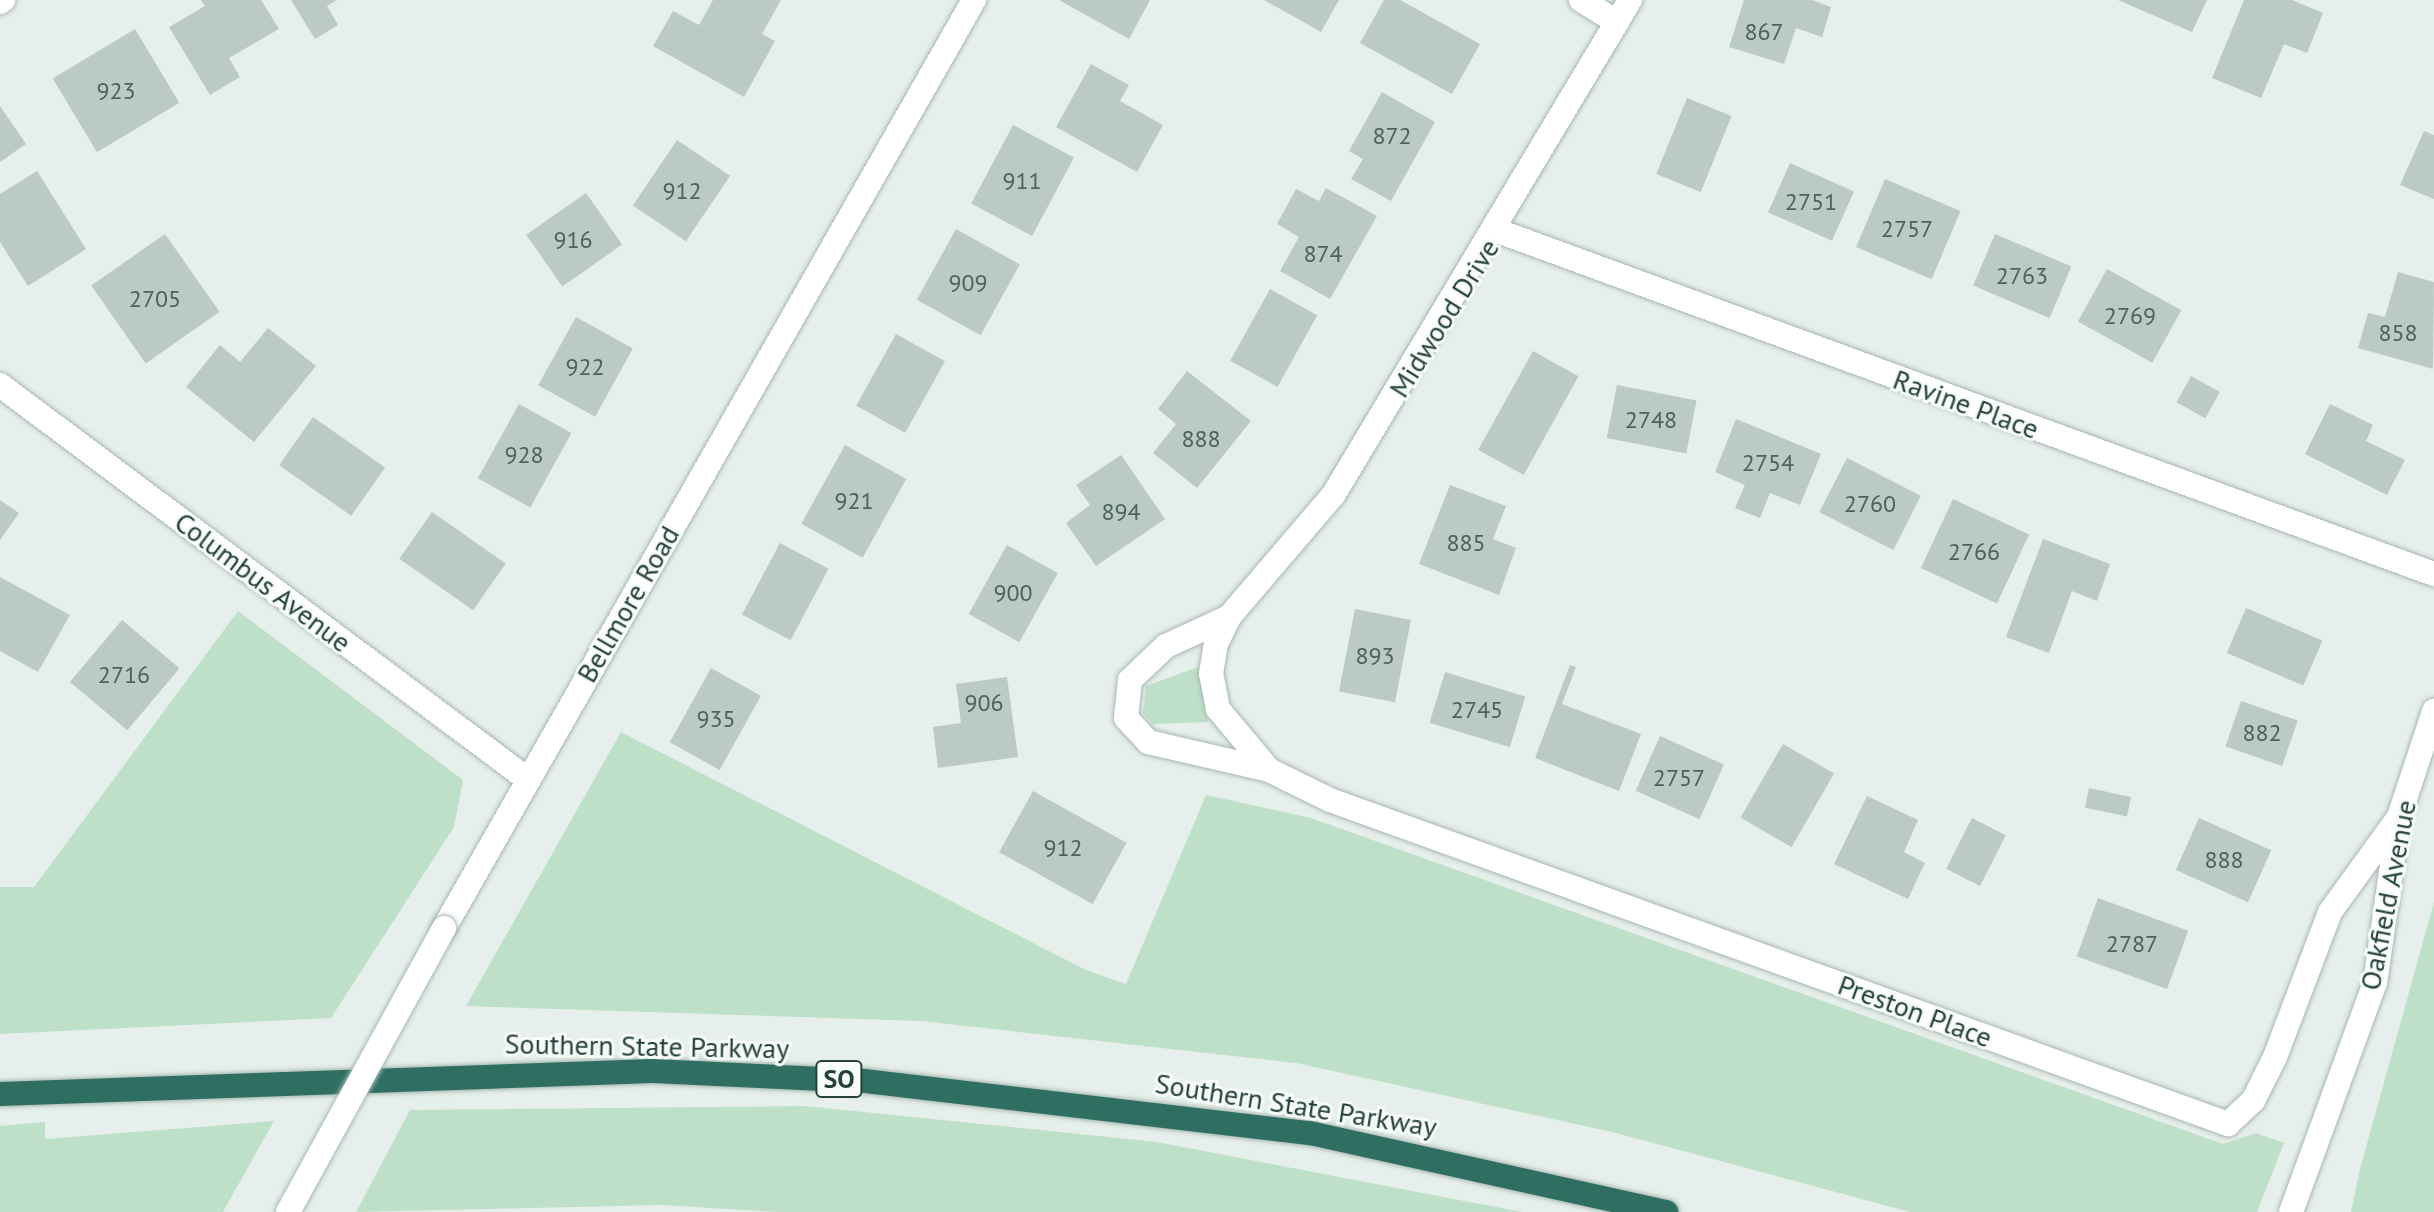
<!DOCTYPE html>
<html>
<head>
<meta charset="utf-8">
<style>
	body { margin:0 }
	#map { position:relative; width:2434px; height:1212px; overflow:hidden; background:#e6efeb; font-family:"PT Sans",sans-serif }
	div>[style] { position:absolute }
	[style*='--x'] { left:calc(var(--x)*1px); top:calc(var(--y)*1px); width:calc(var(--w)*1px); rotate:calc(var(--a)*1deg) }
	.green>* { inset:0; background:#bfe0c8 }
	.building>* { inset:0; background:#bbcac4; transform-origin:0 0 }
	.roads { filter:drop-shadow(0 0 2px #a8b8b2) drop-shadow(0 0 2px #a8b8b2) }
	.minor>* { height:24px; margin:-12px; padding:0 12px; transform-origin:12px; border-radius:12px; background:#fff }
	.secondary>* { height:24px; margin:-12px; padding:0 12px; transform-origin:12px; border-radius:12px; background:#fff }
	.motorway>* { height:24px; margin:-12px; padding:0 12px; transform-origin:12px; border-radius:12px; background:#2f6f62 }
	.bridges { filter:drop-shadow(0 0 2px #a4bbb3) drop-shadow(0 0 2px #a4bbb3) }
	.secondary-bridge>* { height:24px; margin:-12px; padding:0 12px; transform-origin:12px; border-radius:12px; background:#fff }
	span { translate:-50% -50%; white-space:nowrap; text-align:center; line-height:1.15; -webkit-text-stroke:6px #f7fbf9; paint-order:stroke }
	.number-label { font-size:24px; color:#4a645c }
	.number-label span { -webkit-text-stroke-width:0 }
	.shield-label span { padding:2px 6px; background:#f7fbf9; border:2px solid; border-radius:6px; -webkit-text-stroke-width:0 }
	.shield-label { font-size:26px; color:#24423a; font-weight:700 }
	.street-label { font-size:28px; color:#24423a }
</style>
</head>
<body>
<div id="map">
	<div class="green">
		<div style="clip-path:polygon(238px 611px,463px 780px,454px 827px,331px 1018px,0 1034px,0 887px,34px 887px)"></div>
		<div style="clip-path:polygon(1198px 667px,1208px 722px,1153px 724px,1143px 714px,1146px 686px)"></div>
		<div style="clip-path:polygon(621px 732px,1086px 970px,1126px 984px,1206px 795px,1311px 818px,2223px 1144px,2256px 1133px,2284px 1143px,2257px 1212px,1910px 1212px,1612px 1132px,1296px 1063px,921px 1021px,466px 1006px)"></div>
		<div style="clip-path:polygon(2434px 902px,2434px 1212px,2351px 1212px,2360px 1169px)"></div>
		<div style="clip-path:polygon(805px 1106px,1157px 1142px,1522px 1212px,777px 1212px,662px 1205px,356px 1212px,410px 1110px)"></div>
		<div style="clip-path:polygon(274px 1121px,223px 1212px,0 1212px,0 1126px,45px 1122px,45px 1139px)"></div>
	</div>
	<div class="building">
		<div style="clip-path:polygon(201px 0,261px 0,279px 29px,229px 58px,240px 77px,210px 95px,169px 27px,205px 6px)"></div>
		<div style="clip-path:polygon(291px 0,337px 0,327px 6px,338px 25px,315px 39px)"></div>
		<div style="clip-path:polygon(713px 0,781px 0,762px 34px,775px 41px,744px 97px,653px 46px,673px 11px,699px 25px)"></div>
		<div style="clip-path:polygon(1059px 0,1150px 0,1129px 39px)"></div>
		<div style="clip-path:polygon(1264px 0,1339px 0,1321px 32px)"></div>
		<div style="clip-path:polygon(1384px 0,1400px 0,1480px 44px,1452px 94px,1360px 43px)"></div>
		<div style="clip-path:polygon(1744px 0,1812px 0,1831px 7px,1822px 37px,1796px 28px,1784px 64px,1729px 47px)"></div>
		<div style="clip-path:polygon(2118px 0,2207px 0,2192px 32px)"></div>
		<div style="clip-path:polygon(2244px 0,2292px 0,2323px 13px,2307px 53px,2284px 44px,2261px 98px,2212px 78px)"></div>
		<div style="left:135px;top:29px;width:86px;height:96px;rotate:59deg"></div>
		<div style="clip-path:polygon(1091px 64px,1129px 85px,1120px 101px,1163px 125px,1137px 172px,1056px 127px)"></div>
		<div style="clip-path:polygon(1382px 92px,1435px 122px,1391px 201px,1351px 179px,1363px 159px,1349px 151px)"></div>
		<div style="left:1687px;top:98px;width:48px;height:82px;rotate:22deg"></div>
		<div style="clip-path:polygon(0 106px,26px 144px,0 162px)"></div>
		<div style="left:1013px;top:125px;width:69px;height:89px;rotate:28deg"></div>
		<div style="clip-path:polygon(2424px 131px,2434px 135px,2434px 199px,2400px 185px)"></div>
		<div style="left:677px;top:140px;width:64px;height:79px;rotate:34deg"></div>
		<div style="left:1790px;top:163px;width:70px;height:54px;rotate:24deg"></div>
		<div style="clip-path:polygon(37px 171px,86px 249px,28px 286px,0 242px,0 194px)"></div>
		<div style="left:1885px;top:179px;width:82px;height:74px;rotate:23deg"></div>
		<div style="clip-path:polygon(1326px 188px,1377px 216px,1330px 299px,1280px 271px,1299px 237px,1277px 224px,1296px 189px,1319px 201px)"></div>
		<div style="left:586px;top:193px;width:63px;height:73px;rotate:55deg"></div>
		<div style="left:956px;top:229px;width:73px;height:81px;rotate:29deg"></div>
		<div style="left:165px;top:234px;width:95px;height:90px;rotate:55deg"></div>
		<div style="left:1995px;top:234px;width:83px;height:56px;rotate:23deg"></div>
		<div style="left:2107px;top:269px;width:85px;height:60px;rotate:29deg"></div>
		<div style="clip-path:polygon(2398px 272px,2434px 282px,2433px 369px,2358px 348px,2368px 313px,2385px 317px)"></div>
		<div style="left:1270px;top:289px;width:54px;height:82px;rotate:29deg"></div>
		<div style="left:576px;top:317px;width:65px;height:78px;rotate:29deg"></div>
		<div style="clip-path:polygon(268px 328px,316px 366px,254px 442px,186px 387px,220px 345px,240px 362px)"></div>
		<div style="left:896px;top:334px;width:56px;height:82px;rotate:29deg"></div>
		<div style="left:1533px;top:351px;width:52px;height:113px;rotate:29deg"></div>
		<div style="clip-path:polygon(1187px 371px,1251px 421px,1197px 488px,1153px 453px,1176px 424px,1158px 409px)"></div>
		<div style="left:2191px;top:376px;width:33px;height:30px;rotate:29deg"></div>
		<div style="left:1617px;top:385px;width:81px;height:54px;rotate:11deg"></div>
		<div style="left:519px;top:404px;width:60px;height:85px;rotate:29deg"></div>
		<div style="clip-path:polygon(2330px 404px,2373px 425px,2366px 441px,2405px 460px,2387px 495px,2305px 454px)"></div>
		<div style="left:313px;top:417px;width:88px;height:59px;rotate:35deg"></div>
		<div style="clip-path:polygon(1736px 419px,1821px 454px,1800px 505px,1770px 493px,1760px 518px,1735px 508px,1745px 485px,1715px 472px)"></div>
		<div style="left:845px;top:445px;width:70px;height:90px;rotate:29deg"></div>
		<div style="clip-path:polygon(1121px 455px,1165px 519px,1096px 566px,1066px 523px,1090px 505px,1076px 485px)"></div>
		<div style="left:1847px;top:458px;width:83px;height:61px;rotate:27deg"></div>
		<div style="clip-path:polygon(1450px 485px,1506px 506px,1493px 539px,1516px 548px,1499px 595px,1419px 564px)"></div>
		<div style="left:1953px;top:499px;width:84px;height:76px;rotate:25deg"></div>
		<div style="clip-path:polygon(0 500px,19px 513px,0 540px)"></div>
		<div style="left:432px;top:512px;width:90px;height:57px;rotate:35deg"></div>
		<div style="clip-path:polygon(2043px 539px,2110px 564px,2097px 601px,2072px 591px,2049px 653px,2006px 637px)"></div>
		<div style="left:780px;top:543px;width:55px;height:81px;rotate:28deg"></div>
		<div style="left:1007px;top:545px;width:58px;height:79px;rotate:29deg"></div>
		<div style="clip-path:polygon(0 577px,70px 615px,38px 672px,0 651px)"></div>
		<div style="left:2246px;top:608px;width:83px;height:49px;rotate:23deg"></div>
		<div style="left:1355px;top:609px;width:57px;height:84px;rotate:11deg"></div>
		<div style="left:122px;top:620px;width:75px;height:81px;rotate:40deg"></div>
		<div style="clip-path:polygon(1570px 665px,1576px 667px,1562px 704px,1641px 734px,1619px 791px,1535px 758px)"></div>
		<div style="left:711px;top:668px;width:57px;height:85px;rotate:29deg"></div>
		<div style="left:1445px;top:672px;width:84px;height:53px;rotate:17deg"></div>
		<div style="clip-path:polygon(1007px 677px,1018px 757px,938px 768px,933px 727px,961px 723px,956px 684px)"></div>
		<div style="left:2241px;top:701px;width:60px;height:48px;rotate:19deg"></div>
		<div style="left:1660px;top:736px;width:70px;height:60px;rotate:24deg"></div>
		<div style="left:1783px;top:744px;width:59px;height:85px;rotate:30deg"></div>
		<div style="left:2089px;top:788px;width:43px;height:20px;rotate:12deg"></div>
		<div style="left:1033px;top:791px;width:107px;height:70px;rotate:29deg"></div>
		<div style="clip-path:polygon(1867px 796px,1918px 820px,1904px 852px,1925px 863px,1908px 899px,1834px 864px)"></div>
		<div style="left:1972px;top:818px;width:38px;height:57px;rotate:27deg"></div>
		<div style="left:2199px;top:818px;width:79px;height:57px;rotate:24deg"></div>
		<div style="left:2098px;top:898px;width:96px;height:62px;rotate:20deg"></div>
	</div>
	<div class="roads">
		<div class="minor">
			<div style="--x:1581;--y:0;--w:42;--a:31.4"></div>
			<div style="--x:0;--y:2;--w:4;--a:-34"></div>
			<div style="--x:1498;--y:231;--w:997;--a:20.13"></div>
			<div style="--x:0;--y:385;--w:658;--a:36.78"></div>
			<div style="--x:1229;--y:617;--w:69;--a:155.3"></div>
			<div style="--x:1166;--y:646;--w:50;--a:136.6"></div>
			<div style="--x:1130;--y:680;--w:38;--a:96"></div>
			<div style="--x:1126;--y:718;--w:33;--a:47"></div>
			<div style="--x:1148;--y:742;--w:124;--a:13"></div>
			<div style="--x:1269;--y:770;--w:68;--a:26.2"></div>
			<div style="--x:1330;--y:800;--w:955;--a:19.84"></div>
			<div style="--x:2228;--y:1124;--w:34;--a:-43"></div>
			<div style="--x:2253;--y:1101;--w:49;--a:-63.4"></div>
			<div style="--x:2275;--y:1057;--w:155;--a:-69.2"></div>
			<div style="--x:2330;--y:912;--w:117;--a:-54"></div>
			<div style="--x:1269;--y:770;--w:80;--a:-129.9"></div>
			<div style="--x:1218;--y:709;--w:36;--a:-101"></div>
			<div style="--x:1211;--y:674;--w:30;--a:-81"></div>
			<div style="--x:1216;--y:644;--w:30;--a:-64"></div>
			<div style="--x:1229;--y:617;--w:162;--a:-49.5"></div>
			<div style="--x:1334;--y:494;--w:576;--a:-59.07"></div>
			<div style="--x:2291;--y:1212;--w:244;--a:-69.9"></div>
			<div style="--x:2375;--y:983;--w:168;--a:-81.8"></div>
			<div style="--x:2399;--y:817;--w:112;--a:-71.7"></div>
		</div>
		<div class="secondary">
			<div style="--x:444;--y:928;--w:1069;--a:-60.27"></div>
		</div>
		<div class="motorway">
			<div style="--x:0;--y:1094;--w:653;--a:-2.02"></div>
			<div style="--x:653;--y:1071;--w:212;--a:2.7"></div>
			<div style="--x:865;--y:1081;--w:448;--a:6.7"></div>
			<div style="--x:1310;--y:1133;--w:365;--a:12.5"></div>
		</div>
	</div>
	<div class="bridges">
		<div class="secondary-bridge">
			<div style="--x:288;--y:1212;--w:324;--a:-61.2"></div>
		</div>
	</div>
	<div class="number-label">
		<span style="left:1764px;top:32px">867</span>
		<span style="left:116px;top:91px">923</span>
		<span style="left:1392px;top:136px">872</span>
		<span style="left:1022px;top:181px">911</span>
		<span style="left:682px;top:191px">912</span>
		<span style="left:1811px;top:202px">2751</span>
		<span style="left:1907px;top:229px">2757</span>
		<span style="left:573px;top:240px">916</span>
		<span style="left:1323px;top:254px">874</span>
		<span style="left:2022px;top:276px">2763</span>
		<span style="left:968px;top:283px">909</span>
		<span style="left:155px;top:299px">2705</span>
		<span style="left:2130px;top:316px">2769</span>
		<span style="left:2398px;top:333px">858</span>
		<span style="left:585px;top:367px">922</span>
		<span style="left:1651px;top:420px">2748</span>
		<span style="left:1201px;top:439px">888</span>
		<span style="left:524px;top:455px">928</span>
		<span style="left:1768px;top:463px">2754</span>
		<span style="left:854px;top:501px">921</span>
		<span style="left:1870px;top:504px">2760</span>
		<span style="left:1121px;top:512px">894</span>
		<span style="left:1466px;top:543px">885</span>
		<span style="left:1974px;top:552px">2766</span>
		<span style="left:1013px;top:593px">900</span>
		<span style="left:1375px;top:656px">893</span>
		<span style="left:124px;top:675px">2716</span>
		<span style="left:984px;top:703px">906</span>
		<span style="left:1477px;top:710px">2745</span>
		<span style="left:716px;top:719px">935</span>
		<span style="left:2262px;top:733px">882</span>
		<span style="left:1679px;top:778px">2757</span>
		<span style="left:1063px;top:848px">912</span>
		<span style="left:2224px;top:860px">888</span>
		<span style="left:2132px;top:944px">2787</span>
	</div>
	<div class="shield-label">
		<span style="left:839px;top:1079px">SO</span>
	</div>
	<div class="street-label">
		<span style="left:1444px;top:318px;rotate:-58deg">Midwood Drive</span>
		<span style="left:1966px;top:404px;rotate:20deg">Ravine Place</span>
		<span style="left:263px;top:582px;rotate:37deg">Columbus Avenue</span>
		<span style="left:628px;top:604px;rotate:-60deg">Bellmore Road</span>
		<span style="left:2388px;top:895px;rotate:-79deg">Oakfield Avenue</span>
		<span style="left:1915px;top:1011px;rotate:20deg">Preston Place</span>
		<span style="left:647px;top:1046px;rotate:1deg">Southern State Parkway</span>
		<span style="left:1296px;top:1105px;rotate:9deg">Southern State Parkway</span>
	</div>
</div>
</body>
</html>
